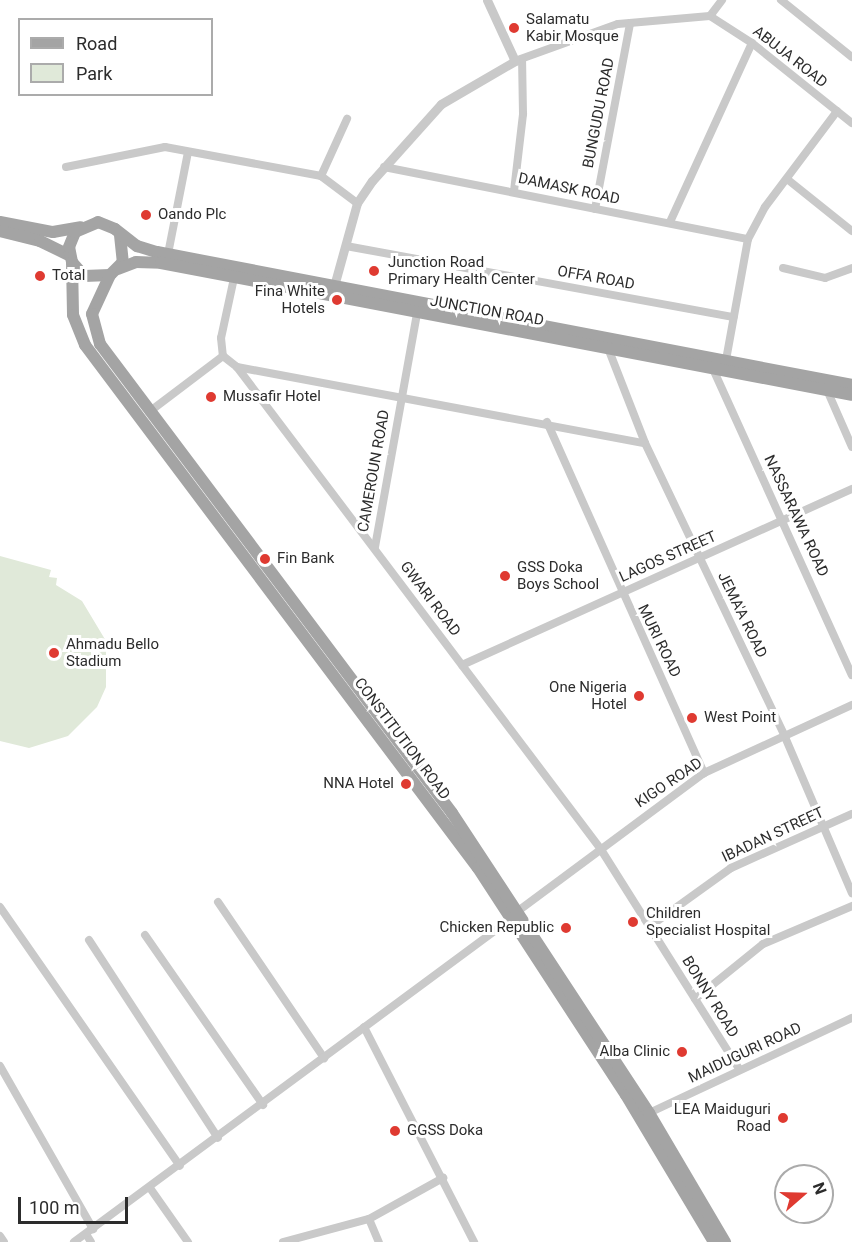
<!DOCTYPE html>
<html>
<head>
<meta charset="utf-8">
<style>
	body { margin:0 }
	#map { position:relative; width:852px; height:1242px; overflow:hidden; background:#fff; font-family:Roboto,sans-serif }
	div>[style] { position:absolute }
	[style*='--x'] { left:calc(var(--x)*1px); top:calc(var(--y)*1px); width:calc(var(--w)*1px); rotate:calc(var(--a)*1deg) }
	.green>* { inset:0; background:#e0e9d9 }
	.minor>* { height:8px; margin:-4px; padding:0 4px; transform-origin:4px; border-radius:4px; background:#c9c9c9 }
	.tertiary>* { height:9px; margin:-4.5px; padding:0 4.5px; transform-origin:4.5px; border-radius:4.5px; background:#c9c9c9 }
	.primary>* { height:12px; margin:-6px; padding:0 6px; transform-origin:6px; border-radius:6px; background:#a4a4a4 }
	.dots>* { width:16px; height:16px; translate:-50% -50%; box-sizing:border-box; border:3px solid #fff; border-radius:50% }
	span { translate:-50% -50%; white-space:nowrap; text-align:center; line-height:1.15; -webkit-text-stroke:6px #fff; paint-order:stroke }
	.poi-label { font-size:15px; color:#2c2c2c }
	.left { translate:0 -50%; text-align:left }
	.right { translate:-100% -50%; text-align:right }
	.street-label { font-size:15px; color:#2c2c2c }
	.legend { position:absolute; left:18px; top:18px; width:195px; height:78px; box-sizing:border-box; background:#fff; border:2px solid #ababab; margin:0; padding:8px 10px; list-style:none; font-size:18px; color:#2c2c2c }
	.legend li { display:flex; align-items:center; gap:12px; height:30px }
	.legend b { width:30px; border:2px solid #ababab }
	.north { position:absolute; left:774px; top:1164px; width:60px; height:60px; box-sizing:border-box; background:#fff; border:2px solid #ababab; border-radius:50%; rotate:70deg; font-size:16px; font-weight:700; line-height:24px; text-align:center; color:#2c2c2c }
	.north::after { content:''; display:block; margin:auto; width:21px; height:27px; background:#df3a31; clip-path:polygon(50% 0,100% 100%,50% 72%,0 100%) }
	.scale { position:absolute; left:18px; top:1197px; width:110px; height:27px; box-sizing:border-box; border:3px solid #2c2c2c; border-top:0; padding-left:8px; font-size:18px; line-height:21px; white-space:nowrap; color:#2c2c2c; -webkit-text-stroke:4px #fff; paint-order:stroke }
</style>
</head>
<body>
<div id="map">
	<div class="green">
		<div style="clip-path:polygon(0 556px,51px 570px,49px 577px,57px 578px,56px 585px,82px 601px,106px 641px,106px 687px,97px 707px,68px 736px,29px 748px,0 741px)"></div>
	</div>
	<div class="minor">
		<div style="--x:781;--y:0;--w:91;--a:38.8"></div>
		<div style="--x:710;--y:16;--w:50;--a:32.7"></div>
		<div style="--x:752;--y:43;--w:128;--a:38.7"></div>
		<div style="--x:710;--y:16;--w:20;--a:-53"></div>
		<div style="--x:515;--y:61;--w:109;--a:-19.8"></div>
		<div style="--x:618;--y:24;--w:92;--a:-5"></div>
		<div style="--x:66;--y:167;--w:101;--a:-11.4"></div>
		<div style="--x:165;--y:147;--w:159;--a:10.5"></div>
		<div style="--x:321;--y:176;--w:45;--a:36.9"></div>
		<div style="--x:384;--y:167;--w:371;--a:11.2"></div>
		<div style="--x:321;--y:176;--w:63;--a:-65.5"></div>
		<div style="--x:787;--y:179;--w:83;--a:38.7"></div>
		<div style="--x:514;--y:191;--w:78;--a:-83.3"></div>
		<div style="--x:523;--y:114;--w:55;--a:-91"></div>
		<div style="--x:595;--y:209;--w:189;--a:-79.3"></div>
		<div style="--x:670;--y:222;--w:197;--a:-65.4"></div>
		<div style="--x:346;--y:246;--w:394;--a:10.4"></div>
		<div style="--x:168;--y:254;--w:104;--a:-78.9"></div>
		<div style="--x:783;--y:268;--w:43;--a:13.4"></div>
		<div style="--x:825;--y:278;--w:29;--a:-20"></div>
		<div style="--x:234;--y:278;--w:61;--a:102.2"></div>
		<div style="--x:221;--y:338;--w:18;--a:84"></div>
		<div style="--x:223;--y:356;--w:18;--a:38"></div>
		<div style="--x:237;--y:367;--w:603;--a:52.96"></div>
		<div style="--x:600;--y:848;--w:261;--a:57.8"></div>
		<div style="--x:608;--y:348;--w:102;--a:68.7"></div>
		<div style="--x:645;--y:443;--w:326;--a:64.5"></div>
		<div style="--x:785;--y:737;--w:170;--a:66.8"></div>
		<div style="--x:726;--y:360;--w:123;--a:-79.7"></div>
		<div style="--x:748;--y:239;--w:36;--a:-62"></div>
		<div style="--x:765;--y:207;--w:120;--a:-53.1"></div>
		<div style="--x:237;--y:367;--w:415;--a:10.6"></div>
		<div style="--x:713;--y:369;--w:336;--a:65.6"></div>
		<div style="--x:827;--y:390;--w:62;--a:66.3"></div>
		<div style="--x:149;--y:412;--w:93;--a:-37.1"></div>
		<div style="--x:547;--y:422;--w:385;--a:65.9"></div>
		<div style="--x:375;--y:547;--w:238;--a:-79.8"></div>
		<div style="--x:462;--y:665;--w:428;--a:-24.3"></div>
		<div style="--x:218;--y:902;--w:189;--a:55.8"></div>
		<div style="--x:0;--y:907;--w:315;--a:55.2"></div>
		<div style="--x:518;--y:911;--w:232;--a:-36.6"></div>
		<div style="--x:704;--y:773;--w:163;--a:-24.7"></div>
		<div style="--x:649;--y:927;--w:101;--a:-35.7"></div>
		<div style="--x:731;--y:868;--w:133;--a:-24.1"></div>
		<div style="--x:145;--y:935;--w:207;--a:55.2"></div>
		<div style="--x:89;--y:940;--w:236;--a:56.9"></div>
		<div style="--x:695;--y:999;--w:87;--a:-39"></div>
		<div style="--x:763;--y:944;--w:97;--a:-23.1"></div>
		<div style="--x:364;--y:1027;--w:242;--a:62.9"></div>
		<div style="--x:0;--y:1066;--w:188;--a:60.3"></div>
		<div style="--x:649;--y:1113;--w:224;--a:-25.1"></div>
		<div style="--x:150;--y:1188;--w:66;--a:54.9"></div>
		<div style="--x:369;--y:1219;--w:25;--a:67"></div>
		<div style="--x:86;--y:1234;--w:9;--a:58"></div>
		<div style="--x:0;--y:1236;--w:7;--a:56"></div>
		<div style="--x:74;--y:1242;--w:545;--a:-36.49"></div>
		<div style="--x:283;--y:1242;--w:89;--a:-15"></div>
		<div style="--x:369;--y:1219;--w:85;--a:-29"></div>
	</div>
	<div class="tertiary">
		<div style="--x:334;--y:286;--w:86;--a:-74.5"></div>
		<div style="--x:357;--y:203;--w:27;--a:-56"></div>
		<div style="--x:372;--y:181;--w:103;--a:-48.1"></div>
		<div style="--x:441;--y:104;--w:86;--a:-30.2"></div>
		<div style="--x:515;--y:61;--w:67;--a:-114.7"></div>
	</div>
	<div class="primary">
		<div style="--x:0;--y:222;--w:54;--a:10.7"></div>
		<div style="--x:53;--y:232;--w:28;--a:-10"></div>
		<div style="--x:0;--y:231;--w:41;--a:14"></div>
		<div style="--x:40;--y:241;--w:32;--a:26"></div>
		<div style="--x:120;--y:235;--w:27;--a:84"></div>
		<div style="--x:123;--y:262;--w:18;--a:135"></div>
		<div style="--x:110;--y:275;--w:26;--a:178"></div>
		<div style="--x:84;--y:276;--w:18;--a:-131"></div>
		<div style="--x:72;--y:262;--w:15;--a:-101"></div>
		<div style="--x:69;--y:247;--w:16;--a:-68"></div>
		<div style="--x:75;--y:232;--w:25;--a:-23"></div>
		<div style="--x:98;--y:222;--w:18;--a:22"></div>
		<div style="--x:115;--y:229;--w:28;--a:38"></div>
		<div style="--x:137;--y:246;--w:21;--a:17"></div>
		<div style="--x:157;--y:252;--w:708;--a:10.83"></div>
		<div style="--x:72;--y:262;--w:53;--a:88.9"></div>
		<div style="--x:73;--y:315;--w:32;--a:68"></div>
		<div style="--x:85;--y:345;--w:654;--a:53.08"></div>
		<div style="--x:478;--y:868;--w:271;--a:56.9"></div>
		<div style="--x:626;--y:1095;--w:171;--a:59.1"></div>
		<div style="--x:118;--y:269;--w:19;--a:-21"></div>
		<div style="--x:136;--y:262;--w:25;--a:2"></div>
		<div style="--x:161;--y:263;--w:703;--a:10.81"></div>
		<div style="--x:110;--y:275;--w:43;--a:114.8"></div>
		<div style="--x:92;--y:314;--w:31;--a:75"></div>
		<div style="--x:100;--y:344;--w:586;--a:53.11"></div>
		<div style="--x:452;--y:813;--w:359;--a:56.7"></div>
		<div style="--x:649;--y:1113;--w:150;--a:59.5"></div>
	</div>
	<div class="dots">
		<div style="left:514px;top:28px;background:#df3a31"></div>
		<div style="left:146px;top:215px;background:#df3a31"></div>
		<div style="left:374px;top:271px;background:#df3a31"></div>
		<div style="left:40px;top:276px;background:#df3a31"></div>
		<div style="left:337px;top:300px;background:#df3a31"></div>
		<div style="left:211px;top:397px;background:#df3a31"></div>
		<div style="left:265px;top:559px;background:#df3a31"></div>
		<div style="left:505px;top:576px;background:#df3a31"></div>
		<div style="left:54px;top:653px;background:#df3a31"></div>
		<div style="left:639px;top:696px;background:#df3a31"></div>
		<div style="left:692px;top:718px;background:#df3a31"></div>
		<div style="left:406px;top:784px;background:#df3a31"></div>
		<div style="left:633px;top:922px;background:#df3a31"></div>
		<div style="left:566px;top:928px;background:#df3a31"></div>
		<div style="left:682px;top:1052px;background:#df3a31"></div>
		<div style="left:783px;top:1118px;background:#df3a31"></div>
		<div style="left:395px;top:1131px;background:#df3a31"></div>
	</div>
	<div class="poi-label">
		<span class="left" style="left:526px;top:28px">Salamatu<br>Kabir Mosque</span>
		<span class="left" style="left:158px;top:215px">Oando Plc</span>
		<span class="left" style="left:388px;top:271px">Junction Road<br>Primary Health Center</span>
		<span class="left" style="left:52px;top:276px">Total</span>
		<span class="right" style="left:325px;top:300px">Fina White<br>Hotels</span>
		<span class="left" style="left:223px;top:397px">Mussafir Hotel</span>
		<span class="left" style="left:277px;top:559px">Fin Bank</span>
		<span class="left" style="left:517px;top:576px">GSS Doka<br>Boys School</span>
		<span class="left" style="left:66px;top:653px">Ahmadu Bello<br>Stadium</span>
		<span class="right" style="left:627px;top:696px">One Nigeria<br>Hotel</span>
		<span class="left" style="left:704px;top:718px">West Point</span>
		<span class="right" style="left:394px;top:784px">NNA Hotel</span>
		<span class="left" style="left:646px;top:922px">Children<br>Specialist Hospital</span>
		<span class="right" style="left:554px;top:928px">Chicken Republic</span>
		<span class="right" style="left:670px;top:1052px">Alba Clinic</span>
		<span class="right" style="left:771px;top:1118px">LEA Maiduguri<br>Road</span>
		<span class="left" style="left:407px;top:1131px">GGSS Doka</span>
	</div>
	<div class="street-label">
		<span style="left:790px;top:57px;rotate:38deg">ABUJA ROAD</span>
		<span style="left:599px;top:113px;rotate:-79deg">BUNGUDU ROAD</span>
		<span style="left:569px;top:189px;rotate:12deg">DAMASK ROAD</span>
		<span style="left:596px;top:278px;rotate:10deg">OFFA ROAD</span>
		<span style="left:487px;top:311px;rotate:10deg">JUNCTION ROAD</span>
		<span style="left:374px;top:471px;rotate:-80deg">CAMEROUN ROAD</span>
		<span style="left:796px;top:516px;rotate:65deg">NASSARAWA ROAD</span>
		<span style="left:668px;top:557px;rotate:-24deg">LAGOS STREET</span>
		<span style="left:430px;top:599px;rotate:53deg">GWARI ROAD</span>
		<span style="left:742px;top:615px;rotate:64deg">JEMA'A ROAD</span>
		<span style="left:659px;top:641px;rotate:64deg">MURI ROAD</span>
		<span style="left:402px;top:739px;rotate:53deg">CONSTITUTION ROAD</span>
		<span style="left:669px;top:783px;rotate:-34deg">KIGO ROAD</span>
		<span style="left:773px;top:835px;rotate:-25deg">IBADAN STREET</span>
		<span style="left:710px;top:997px;rotate:58deg">BONNY ROAD</span>
		<span style="left:745px;top:1053px;rotate:-25deg">MAIDUGURI ROAD</span>
	</div>
	<ul class="legend">
	<li><b style="height:8px;background:#a4a4a4"></b>Road</li>
	<li><b style="height:16px;background:#e0e9d9"></b>Park</li>
	</ul>
	<div class="north">N</div>
	<div class="scale">100 m</div>
</div>
</body>
</html>
